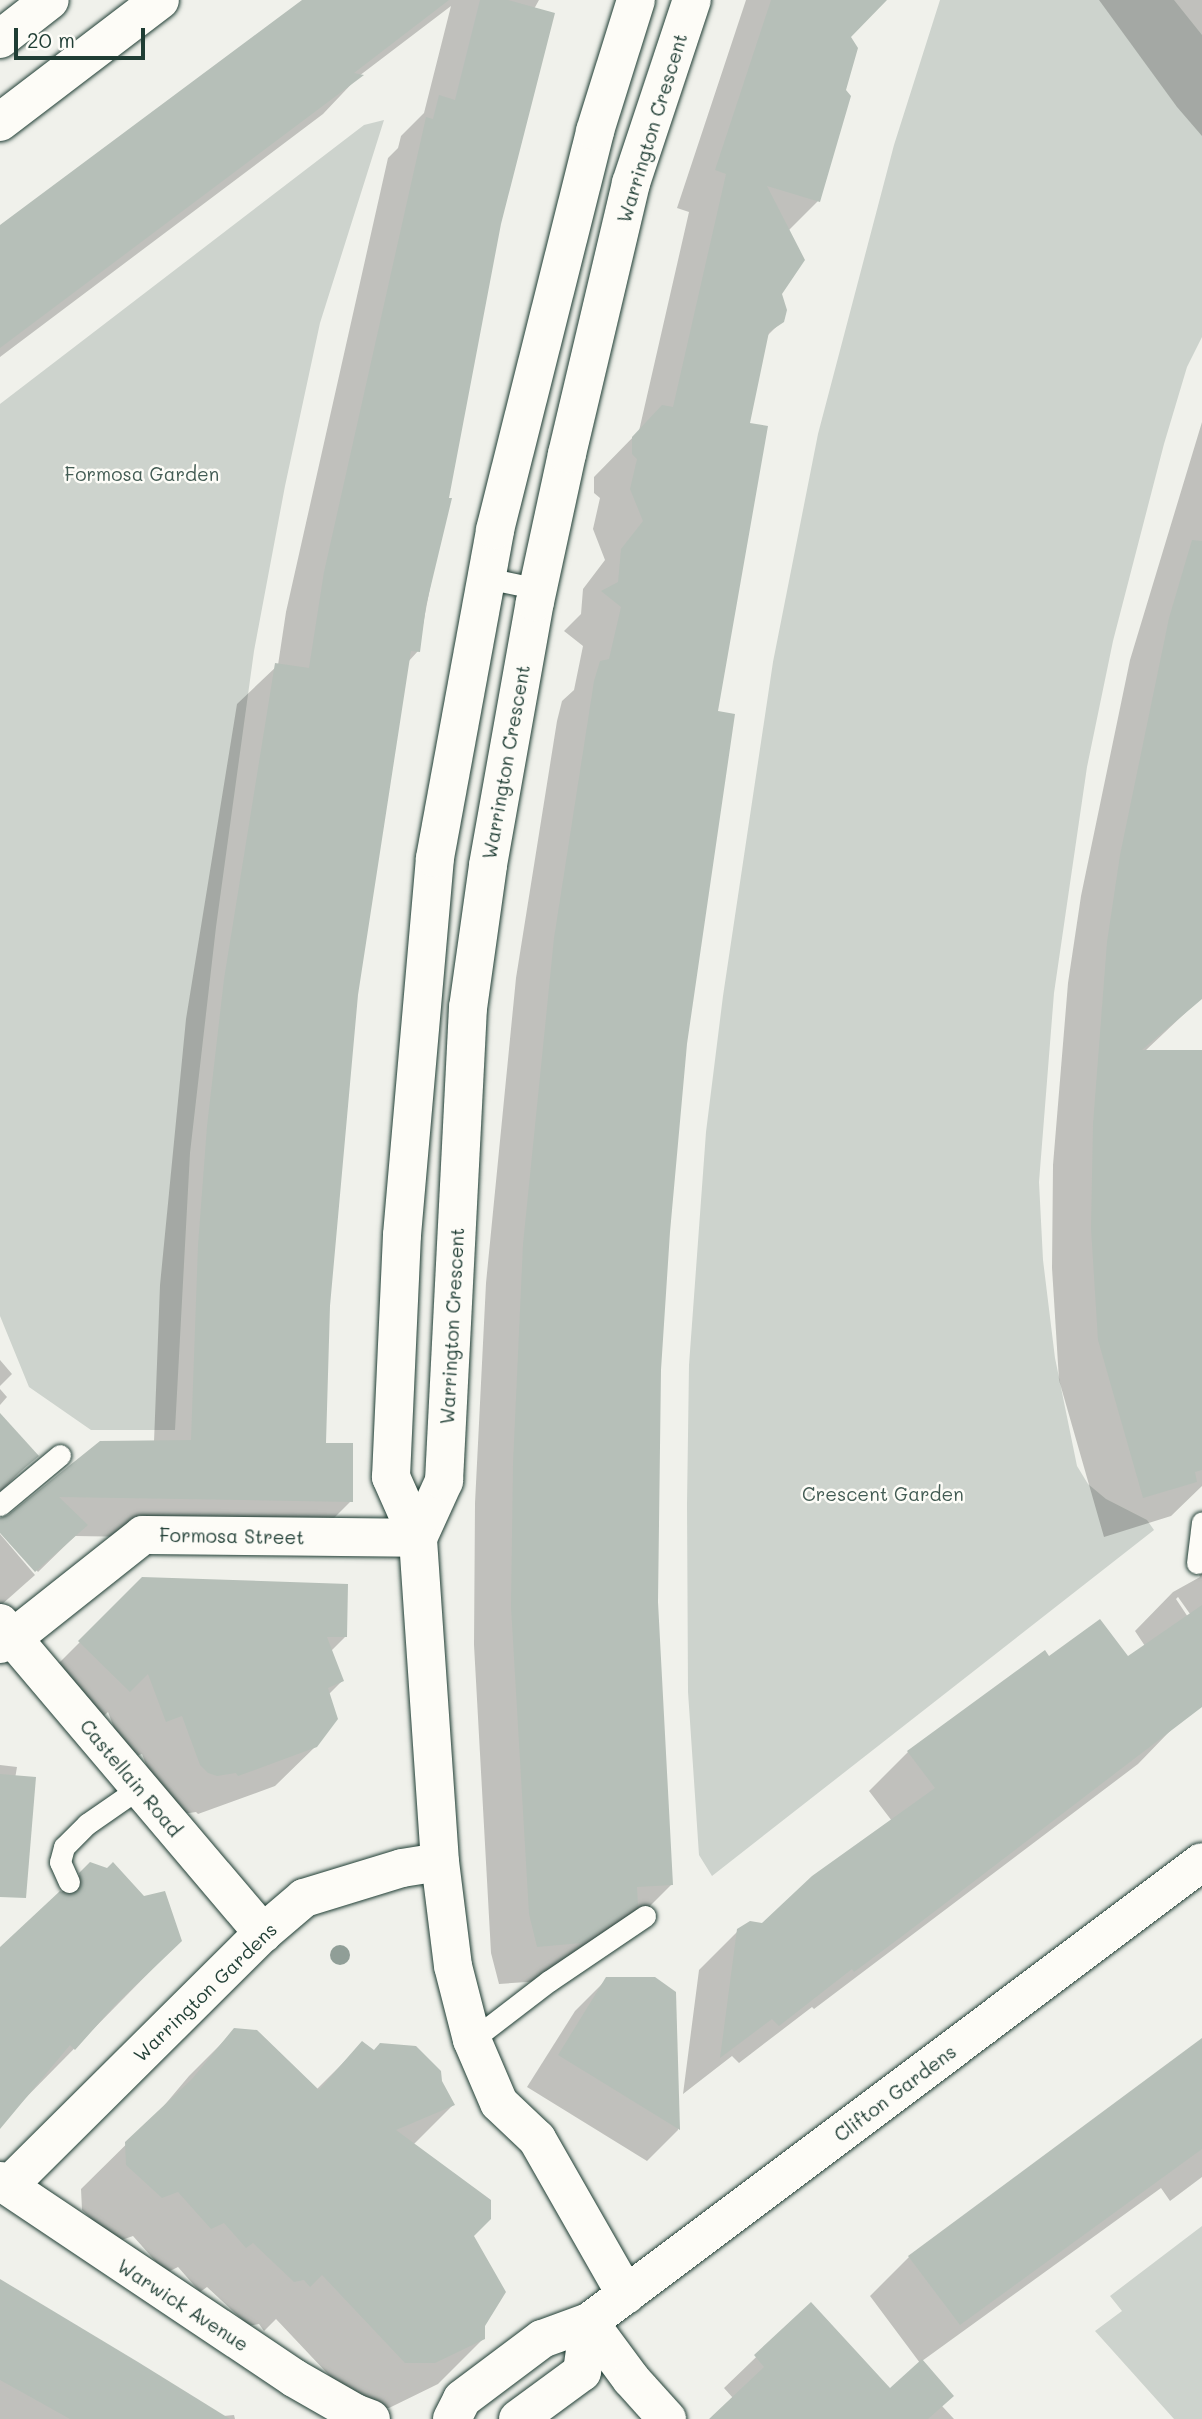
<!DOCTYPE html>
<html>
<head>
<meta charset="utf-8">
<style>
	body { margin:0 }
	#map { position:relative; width:1202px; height:2419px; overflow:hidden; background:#f0f1eb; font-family:Mali,sans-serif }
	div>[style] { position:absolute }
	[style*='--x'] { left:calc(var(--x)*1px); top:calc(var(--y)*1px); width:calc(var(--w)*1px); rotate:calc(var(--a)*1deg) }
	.green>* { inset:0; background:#cdd3cd }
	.shadow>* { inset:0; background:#0003 }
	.building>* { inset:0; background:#b6bfb8 }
	.roads { filter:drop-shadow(0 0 2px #1f3d34) drop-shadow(0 0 2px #1f3d34) }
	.lane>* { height:21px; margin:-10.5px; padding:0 10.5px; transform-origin:10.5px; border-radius:10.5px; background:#fdfcf7 }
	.street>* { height:38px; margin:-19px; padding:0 19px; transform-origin:19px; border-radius:19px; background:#fdfcf7 }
	.secondary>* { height:38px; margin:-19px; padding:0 19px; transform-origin:19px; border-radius:19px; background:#fdfcf7 }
	.trees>* { width:20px; height:20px; margin:-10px; border-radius:50%; background:#909e97 }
	span { translate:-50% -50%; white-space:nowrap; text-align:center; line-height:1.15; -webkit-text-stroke:5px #fdfcf7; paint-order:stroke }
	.street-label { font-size:19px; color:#1f3d34 }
	.park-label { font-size:19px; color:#425b53 }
	.scale { position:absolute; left:14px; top:28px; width:131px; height:32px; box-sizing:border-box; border:4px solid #1f3d34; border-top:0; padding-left:9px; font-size:21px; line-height:24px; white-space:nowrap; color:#1f3d34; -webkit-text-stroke:5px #fdfcf7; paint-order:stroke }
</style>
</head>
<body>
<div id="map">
	<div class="green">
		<div style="clip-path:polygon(940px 0,1174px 0,1202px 35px,1202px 337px,1187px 367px,1164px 444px,1113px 641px,1087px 767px,1054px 993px,1039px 1182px,1043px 1260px,1055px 1358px,1077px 1466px,1088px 1484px,1106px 1499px,1147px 1520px,1154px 1530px,712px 1876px,699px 1855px,688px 1692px,687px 1504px,689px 1365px,706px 1132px,723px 996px,773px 662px,818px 434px,894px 145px)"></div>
		<div style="clip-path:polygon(384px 120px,320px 323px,285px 486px,254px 651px,216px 927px,190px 1153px,175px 1430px,91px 1430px,29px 1387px,0 1316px,0 404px,364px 125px)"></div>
		<div style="clip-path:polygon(1202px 2226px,1202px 2419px,1174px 2419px,1095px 2331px,1122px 2311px,1110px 2296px)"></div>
	</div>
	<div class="shadow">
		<div style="clip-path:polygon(305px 0,539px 0,534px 9px,499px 224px,418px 651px,408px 662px,356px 995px,328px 1306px,324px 1445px,351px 1501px,312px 1540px,75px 1536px,38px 1572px,0 1529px,0 1518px,9px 1517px,154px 1442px,160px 1285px,186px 1019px,237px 704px,278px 665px,286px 612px,388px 158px,398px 148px,401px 136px,424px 113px,451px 6px,359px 76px,323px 114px,0 357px,0 229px)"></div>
		<div style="clip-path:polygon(746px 0,868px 0,849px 37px,818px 201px,788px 231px,780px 293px,782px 321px,766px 337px,748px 424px,716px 713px,668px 1232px,660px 1370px,656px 1602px,671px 1885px,633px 1923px,542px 1981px,499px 1984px,491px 1953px,474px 1645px,475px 1503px,486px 1283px,516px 978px,557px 721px,562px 701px,574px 690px,583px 646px,564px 631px,581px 614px,583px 589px,605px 560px,593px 529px,600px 498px,594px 493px,594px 477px,639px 431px,689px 212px,677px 208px)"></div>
		<div style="clip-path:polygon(1099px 0,1202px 0,1202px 136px,1177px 107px)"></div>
		<div style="clip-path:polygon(1202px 422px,1202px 997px,1145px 1051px,1202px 1051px,1202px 1486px,1171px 1516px,1104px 1537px,1059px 1380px,1052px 1268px,1053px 1165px,1068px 983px,1081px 896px,1130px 660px)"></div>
		<div style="clip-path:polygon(0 1360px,12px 1374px,0 1386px)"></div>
		<div style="clip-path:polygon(0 1389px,7px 1397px,0 1405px)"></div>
		<div style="clip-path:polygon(0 1416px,36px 1456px,0 1492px)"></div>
		<div style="clip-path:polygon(0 1534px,35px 1575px,0 1606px)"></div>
		<div style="clip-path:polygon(evenodd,1202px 1547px,1202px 1698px,1138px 1764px,814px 2009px,812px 2007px,739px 2063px,732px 2056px,683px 2094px,699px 1970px,738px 1931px,763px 1925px,892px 1821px,869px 1791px,908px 1752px,1044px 1653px,1048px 1658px,1127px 1659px,1145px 1646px,1135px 1631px,1173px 1592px,1200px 1577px,1192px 1557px,1202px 1547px,1178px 1597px,1195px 1621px,1192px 1623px,1176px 1599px,1178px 1597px)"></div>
		<div style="clip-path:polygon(143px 1579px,345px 1637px,331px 1651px,342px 1681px,328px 1695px,316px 1746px,275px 1786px,198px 1814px,196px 1812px,176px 1815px,161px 1804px,142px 1754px,126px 1760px,108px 1712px,89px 1730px,40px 1682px)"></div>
		<div style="clip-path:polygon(0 1765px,17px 1767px,0 1868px)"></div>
		<div style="clip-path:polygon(91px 1864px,180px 1941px,0 2124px,0 1950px)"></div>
		<div style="clip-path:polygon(607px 1979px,674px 1993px,678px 2130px,647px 2161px,527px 2087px,575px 2011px)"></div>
		<div style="clip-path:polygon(235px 2030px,317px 2089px,362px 2044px,374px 2053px,440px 2082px,453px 2105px,413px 2145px,472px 2236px,483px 2339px,438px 2384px,389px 2408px,360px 2408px,276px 2319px,264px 2331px,259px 2324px,249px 2326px,207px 2287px,200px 2292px,178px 2267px,166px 2273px,133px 2236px,116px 2242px,82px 2210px,81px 2189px,157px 2114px,189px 2076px)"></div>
		<div style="clip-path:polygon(1202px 2040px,1202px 2177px,1170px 2201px,1161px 2188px,922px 2361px,942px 2406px,954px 2419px,711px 2419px,733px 2398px,724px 2388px,811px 2304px,890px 2390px,920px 2363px,870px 2296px,909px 2257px)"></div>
		<div style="clip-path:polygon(0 2281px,223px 2416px,234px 2415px,235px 2419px,0 2419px)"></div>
	</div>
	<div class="building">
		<div style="clip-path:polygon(302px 0,449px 0,354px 73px,364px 75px,0 348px,0 225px)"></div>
		<div style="clip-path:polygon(480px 0,508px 0,555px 13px,501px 224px,449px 498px,452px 498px,426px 606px,420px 652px,411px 651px,358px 995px,330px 1306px,326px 1443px,353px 1443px,353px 1502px,59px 1497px,88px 1525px,35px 1572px,0 1533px,0 1518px,8px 1515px,100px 1441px,191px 1440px,198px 1245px,207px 1126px,224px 979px,275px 663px,309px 668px,324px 572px,426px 117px,433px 119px,439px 95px,455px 100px)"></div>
		<div style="clip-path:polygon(771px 0,887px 0,851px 37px,858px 48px,846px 90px,851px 96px,820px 202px,767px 186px,805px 260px,782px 294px,787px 310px,784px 322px,769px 332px,750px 423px,768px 426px,718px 711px,735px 714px,687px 1044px,670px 1232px,661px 1370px,658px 1602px,673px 1885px,637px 1887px,638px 1905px,582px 1943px,537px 1947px,529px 1914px,511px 1607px,513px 1463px,523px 1244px,554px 938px,594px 681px,600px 661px,609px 659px,621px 607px,601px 591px,618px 582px,621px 549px,643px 521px,630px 489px,637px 459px,632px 454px,632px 437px,662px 405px,673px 407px,726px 174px,715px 170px)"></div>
		<div style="clip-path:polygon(1192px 540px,1202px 541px,1202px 999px,1142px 1050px,1202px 1050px,1202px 1470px,1195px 1472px,1197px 1482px,1143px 1498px,1098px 1340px,1091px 1228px,1093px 1124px,1107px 942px,1120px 855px,1169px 618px)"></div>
		<div style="clip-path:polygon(0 1413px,39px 1456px,0 1488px)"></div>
		<div style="clip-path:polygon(142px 1577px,348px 1584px,347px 1637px,327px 1637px,344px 1681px,328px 1688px,338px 1719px,317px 1747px,238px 1776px,236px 1773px,217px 1776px,208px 1773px,200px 1765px,182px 1716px,166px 1722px,148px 1674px,130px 1692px,78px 1641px)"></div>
		<div style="clip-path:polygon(1202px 1605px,1202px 1707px,905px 1934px,854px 1972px,852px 1969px,779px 2026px,772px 2019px,720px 2058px,737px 1929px,750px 1921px,762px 1923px,812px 1876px,935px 1788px,907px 1751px,1045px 1650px,1049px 1656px,1100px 1619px,1128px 1656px)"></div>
		<div style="clip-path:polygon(0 1774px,36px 1777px,26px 1898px,0 1897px)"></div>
		<div style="clip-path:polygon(90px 1862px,107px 1868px,113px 1862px,144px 1896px,165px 1891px,182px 1941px,115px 2005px,75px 2050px,70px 2045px,0 2129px,0 1947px,60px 1891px,68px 1895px,79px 1890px,82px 1883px,79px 1873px)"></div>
		<div style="clip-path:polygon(606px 1977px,655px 1977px,676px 1992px,680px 2130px,558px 2055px)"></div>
		<div style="clip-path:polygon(234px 2028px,257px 2030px,319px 2090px,362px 2041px,374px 2050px,380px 2043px,416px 2046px,441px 2071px,442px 2081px,455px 2105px,396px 2130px,491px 2200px,491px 2219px,474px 2236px,506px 2292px,485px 2326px,485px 2339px,435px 2363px,405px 2363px,322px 2275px,310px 2287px,304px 2280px,294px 2282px,253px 2243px,246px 2248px,224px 2223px,211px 2229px,178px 2192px,162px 2198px,126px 2165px,125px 2142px,192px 2079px)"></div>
		<div style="clip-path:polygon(1202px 2038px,1202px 2149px,960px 2325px,908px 2256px)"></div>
		<div style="clip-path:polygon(0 2279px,138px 2362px,230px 2419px,70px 2419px,0 2380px)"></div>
		<div style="clip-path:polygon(811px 2302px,890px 2388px,922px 2359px,954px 2396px,928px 2419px,709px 2419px,764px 2367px,754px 2355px)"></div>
	</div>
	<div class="roads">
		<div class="lane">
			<div style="--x:486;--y:578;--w:53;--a:11.9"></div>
			<div style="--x:0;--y:1505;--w:78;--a:-39.8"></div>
			<div style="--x:1197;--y:1563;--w:41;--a:-83"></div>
			<div style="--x:69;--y:1882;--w:22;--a:-114"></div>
			<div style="--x:60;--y:1862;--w:16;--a:-75"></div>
			<div style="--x:64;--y:1847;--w:33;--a:-45"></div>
			<div style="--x:87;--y:1824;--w:63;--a:-34.7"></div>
			<div style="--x:472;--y:2040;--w:97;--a:-37.5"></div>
			<div style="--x:549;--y:1981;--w:116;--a:-34.1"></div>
		</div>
		<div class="street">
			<div style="--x:0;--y:1623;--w:407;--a:49.7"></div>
			<div style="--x:0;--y:1644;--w:14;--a:-25"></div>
			<div style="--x:13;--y:1638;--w:166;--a:-38.4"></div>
			<div style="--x:143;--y:1535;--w:275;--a:0.6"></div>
			<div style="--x:8;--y:2186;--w:359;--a:-44.8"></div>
			<div style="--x:263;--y:1933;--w:54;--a:-40.5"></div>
			<div style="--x:304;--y:1898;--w:102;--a:-17"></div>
			<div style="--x:402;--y:1868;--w:38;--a:-9"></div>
		</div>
		<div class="secondary">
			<div style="--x:0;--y:39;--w:63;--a:-38"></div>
			<div style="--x:0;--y:122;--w:201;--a:-37.3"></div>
			<div style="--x:418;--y:1538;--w:63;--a:-65.5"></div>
			<div style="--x:444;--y:1481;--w:474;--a:-87.1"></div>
			<div style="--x:468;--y:1008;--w:144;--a:-82"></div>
			<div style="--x:488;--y:865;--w:267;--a:-79.9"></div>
			<div style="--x:535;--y:602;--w:151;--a:-77.8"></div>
			<div style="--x:567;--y:454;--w:278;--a:-76.7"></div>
			<div style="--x:631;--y:183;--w:193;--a:-71.6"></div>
			<div style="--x:0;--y:2181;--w:354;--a:33.8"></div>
			<div style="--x:294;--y:2378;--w:70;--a:29.8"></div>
			<div style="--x:355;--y:2413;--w:17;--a:21"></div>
			<div style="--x:626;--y:2295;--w:180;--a:-119.7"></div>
			<div style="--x:537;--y:2139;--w:52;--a:-136.5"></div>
			<div style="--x:499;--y:2103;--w:69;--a:-113.2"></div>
			<div style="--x:472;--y:2040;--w:76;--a:-104.4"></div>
			<div style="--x:453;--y:1966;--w:105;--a:-97.1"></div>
			<div style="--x:440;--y:1862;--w:325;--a:-93.9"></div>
			<div style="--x:418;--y:1538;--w:67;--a:-113.9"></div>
			<div style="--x:391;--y:1477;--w:242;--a:-87.4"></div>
			<div style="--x:402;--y:1235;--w:378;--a:-85"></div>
			<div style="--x:435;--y:858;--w:333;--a:-79.6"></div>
			<div style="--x:495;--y:530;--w:411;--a:-75.9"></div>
			<div style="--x:595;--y:131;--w:137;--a:-72.6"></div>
			<div style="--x:589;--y:2322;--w:71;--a:53.6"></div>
			<div style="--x:631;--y:2379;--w:54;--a:48"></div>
			<div style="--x:452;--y:2419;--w:22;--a:-63"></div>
			<div style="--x:462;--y:2399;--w:100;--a:-36.9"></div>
			<div style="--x:542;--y:2339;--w:50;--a:-19.9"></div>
			<div style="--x:589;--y:2322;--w:766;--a:-36.88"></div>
			<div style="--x:518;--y:2419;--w:79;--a:-36.3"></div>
			<div style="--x:582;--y:2372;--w:50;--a:-82"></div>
		</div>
	</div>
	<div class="trees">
		<div style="left:340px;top:1955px"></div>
	</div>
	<div class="street-label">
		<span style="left:652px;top:128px;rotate:-73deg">Warrington Crescent</span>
		<span style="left:506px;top:762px;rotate:-80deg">Warrington Crescent</span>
		<span style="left:452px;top:1326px;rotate:-87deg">Warrington Crescent</span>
		<span style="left:232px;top:1536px;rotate:1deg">Formosa Street</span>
		<span style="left:131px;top:1778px;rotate:50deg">Castellain Road</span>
		<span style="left:205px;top:1992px;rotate:-44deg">Warrington Gardens</span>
		<span style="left:895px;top:2093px;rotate:-37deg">Clifton Gardens</span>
		<span style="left:183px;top:2305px;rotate:33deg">Warwick Avenue</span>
	</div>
	<div class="park-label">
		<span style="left:142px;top:474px">Formosa Garden</span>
		<span style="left:883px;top:1494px">Crescent Garden</span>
	</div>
	<div class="scale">20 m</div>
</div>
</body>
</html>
